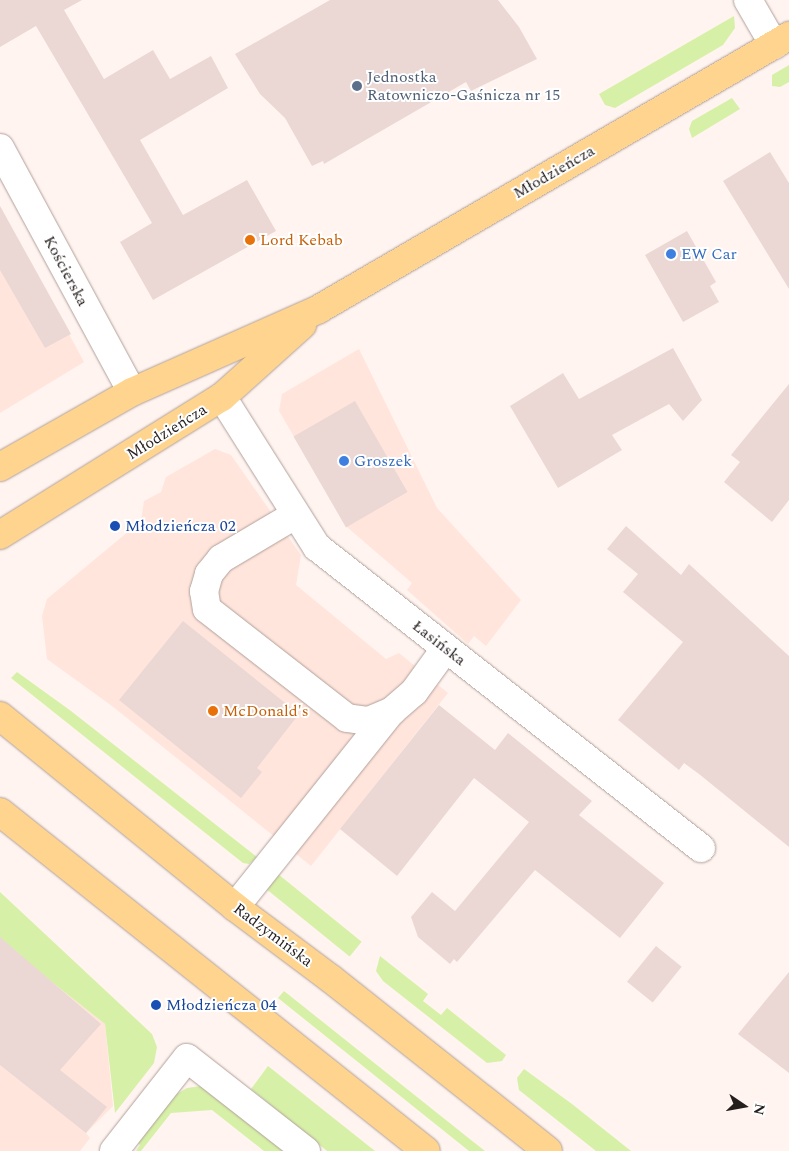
<!DOCTYPE html>
<html>
<head>
<meta charset="utf-8">
<style>
	body { margin:0 }
	#map { position:relative; width:789px; height:1151px; overflow:hidden; background:#fff4f0; font-family:Spectral,serif }
	div>[style] { position:absolute }
	[style*='--x'] { left:calc(var(--x)*1px); top:calc(var(--y)*1px); width:calc(var(--w)*1px); rotate:calc(var(--a)*1deg) }
	.built>* { inset:0; background:#ffe5db }
	.green>* { inset:0; background:#d7f0a7; transform-origin:0 0 }
	.building>* { inset:0; background:#ebd8d4; transform-origin:0 0 }
	.roads { filter:drop-shadow(0 0 1px #b1a09a) drop-shadow(0 0 1px #b1a09a) }
	.minor>* { height:28px; margin:-14px; padding:0 14px; transform-origin:14px; border-radius:14px; background:#fff }
	.major>* { height:28px; margin:-14px; padding:0 14px; transform-origin:14px; border-radius:14px; background:#fed48e }
	.dots>* { width:14px; height:14px; translate:-50% -50%; box-sizing:border-box; border:2px solid #fff; border-radius:50% }
	span { translate:-50% -50%; white-space:nowrap; text-align:center; line-height:1.15; -webkit-text-stroke:4px #fff; paint-order:stroke }
	.service-label { font-size:16px; color:#4e5e75 }
	.left { translate:0 -50%; text-align:left }
	.street-label { font-size:16px; color:#241e1c }
	.food-label { font-size:16px; color:#c56008 }
	.shop-label { font-size:16px; color:#366cbe }
	.transit-label { font-size:16px; color:#164399 }
	.north { position:absolute; left:719px; top:1081px; width:50px; height:50px; -webkit-text-stroke:4px #fff; paint-order:stroke; rotate:102deg; font-size:14px; font-weight:700; line-height:20px; text-align:center; color:#241e1c }
	.north::after { content:''; display:block; margin:auto; width:18px; height:22px; background:#241e1c; clip-path:polygon(50% 0,100% 100%,50% 72%,0 100%) }
</style>
</head>
<body>
<div id="map">
	<div class="built">
		<div style="clip-path:polygon(0 206px,84px 362px,0 413px)"></div>
		<div style="clip-path:polygon(359px 349px,437px 508px,521px 600px,486px 646px,474px 636px,468px 644px,407px 590px,412px 583px,347px 527px,279px 411px,282px 394px)"></div>
		<div style="clip-path:polygon(215px 449px,231px 455px,301px 555px,296px 585px,386px 659px,399px 653px,448px 693px,311px 866px,112px 706px,47px 659px,42px 616px,47px 599px,141px 521px,144px 501px,161px 492px,166px 477px)"></div>
		<div style="clip-path:polygon(0 941px,105px 1024px,113px 1106px,86px 1133px,90px 1138px,80px 1151px,0 1151px)"></div>
	</div>
	<div class="green">
		<div style="clip-path:polygon(734px 16px,735px 28px,723px 45px,615px 108px,605px 105px,599px 94px)"></div>
		<div style="clip-path:polygon(789px 65px,789px 82px,780px 87px,772px 86px,772px 75px)"></div>
		<div style="clip-path:polygon(732px 98px,740px 109px,692px 138px,689px 129px,692px 121px)"></div>
		<div style="clip-path:polygon(17px 672px,71px 711px,257px 857px,249px 864px,243px 863px,11px 678px)"></div>
		<div style="left:273px;top:870px;width:114px;height:19px;rotate:39deg"></div>
		<div style="clip-path:polygon(0 892px,152px 1034px,157px 1047px,154px 1063px,115px 1113px,105px 1024px,0 941px)"></div>
		<div style="clip-path:polygon(380px 956px,428px 994px,423px 1001px,441px 1015px,447px 1008px,506px 1055px,502px 1061px,487px 1063px,383px 981px,376px 971px)"></div>
		<div style="clip-path:polygon(284px 991px,471px 1140px,485px 1151px,469px 1151px,278px 998px)"></div>
		<div style="clip-path:polygon(268px 1066px,375px 1151px,327px 1151px,251px 1089px)"></div>
		<div style="clip-path:polygon(524px 1069px,572px 1104px,631px 1151px,596px 1151px,519px 1090px,517px 1078px)"></div>
		<div style="clip-path:polygon(201px 1086px,294px 1151px,264px 1151px,212px 1110px,171px 1113px,141px 1151px,136px 1151px,140px 1145px,136px 1142px,170px 1098px,187px 1088px)"></div>
	</div>
	<div class="building">
		<div style="clip-path:polygon(0 0,82px 0,64px 10px,104px 79px,153px 50px,170px 79px,211px 56px,228px 88px,140px 140px,183px 215px,247px 180px,276px 231px,153px 300px,120px 242px,152px 223px,36px 26px,0 47px)"></div>
		<div style="clip-path:polygon(330px 0,498px 0,519px 27px,537px 59px,471px 91px,466px 82px,324px 164px,323px 161px,312px 166px,285px 118px,260px 94px,235px 54px)"></div>
		<div style="clip-path:polygon(770px 152px,789px 183px,789px 289px,723px 181px)"></div>
		<div style="clip-path:polygon(0 206px,71px 334px,45px 348px,0 270px)"></div>
		<div style="clip-path:polygon(687px 231px,716px 282px,710px 286px,719px 302px,683px 322px,645px 255px)"></div>
		<div style="clip-path:polygon(673px 348px,702px 400px,683px 421px,669px 404px,612px 435px,622px 450px,558px 488px,510px 406px,563px 373px,579px 399px)"></div>
		<div style="clip-path:polygon(789px 384px,789px 500px,772px 522px,724px 482px,740px 462px,731px 455px)"></div>
		<div style="left:355px;top:401px;width:105px;height:71px;rotate:60deg"></div>
		<div style="clip-path:polygon(626px 526px,681px 575px,689px 564px,789px 656px,789px 847px,699px 774px,684px 763px,679px 770px,618px 720px,683px 642px,623px 592px,638px 574px,607px 549px)"></div>
		<div style="clip-path:polygon(183px 621px,299px 714px,257px 768px,262px 772px,241px 798px,119px 700px)"></div>
		<div style="clip-path:polygon(439px 705px,495px 750px,508px 733px,592px 801px,579px 815px,664px 883px,620px 938px,535px 870px,457px 962px,454px 959px,450px 964px,418px 937px,411px 917px,432px 892px,455px 911px,529px 822px,474px 778px,397px 876px,340px 829px)"></div>
		<div style="clip-path:polygon(0 937px,101px 1024px,60px 1070px,107px 1107px,86px 1133px,0 1065px)"></div>
		<div style="left:656px;top:946px;width:33px;height:46px;rotate:39deg"></div>
		<div style="clip-path:polygon(789px 972px,789px 1073px,738px 1034px)"></div>
	</div>
	<div class="roads">
		<div class="minor">
			<div style="--x:748;--y:0;--w:52;--a:60"></div>
			<div style="--x:0;--y:148;--w:277;--a:61.6"></div>
			<div style="--x:222;--y:397;--w:178;--a:57.7"></div>
			<div style="--x:317;--y:547;--w:488;--a:38.1"></div>
			<div style="--x:295;--y:515;--w:86;--a:149.3"></div>
			<div style="--x:221;--y:559;--w:19;--a:129"></div>
			<div style="--x:209;--y:574;--w:18;--a:106"></div>
			<div style="--x:204;--y:591;--w:18;--a:81"></div>
			<div style="--x:207;--y:609;--w:177;--a:37.9"></div>
			<div style="--x:347;--y:718;--w:22;--a:8"></div>
			<div style="--x:369;--y:721;--w:25;--a:-23"></div>
			<div style="--x:392;--y:711;--w:29;--a:-41"></div>
			<div style="--x:414;--y:692;--w:54;--a:-54"></div>
			<div style="--x:235;--y:907;--w:248;--a:-51.4"></div>
			<div style="--x:114;--y:1151;--w:118;--a:-51.9"></div>
			<div style="--x:187;--y:1058;--w:151;--a:38"></div>
		</div>
		<div class="major">
			<div style="--x:0;--y:467;--w:152;--a:-29.6"></div>
			<div style="--x:132;--y:392;--w:205;--a:-23.9"></div>
			<div style="--x:319;--y:309;--w:544;--a:-30.15"></div>
			<div style="--x:0;--y:535;--w:261;--a:-31.9"></div>
			<div style="--x:222;--y:397;--w:108;--a:-42"></div>
			<div style="--x:0;--y:716;--w:303;--a:39.1"></div>
			<div style="--x:235;--y:907;--w:119;--a:36.8"></div>
			<div style="--x:330;--y:978;--w:278;--a:38.4"></div>
			<div style="--x:0;--y:812;--w:544;--a:38.51"></div>
		</div>
	</div>
	<div class="dots">
		<div style="left:357px;top:86px;background:#5c6f8a"></div>
		<div style="left:250px;top:240px;background:#e8710a"></div>
		<div style="left:671px;top:254px;background:#3f7fe0"></div>
		<div style="left:344px;top:461px;background:#3f7fe0"></div>
		<div style="left:115px;top:526px;background:#1a4fb4"></div>
		<div style="left:213px;top:711px;background:#e8710a"></div>
		<div style="left:156px;top:1005px;background:#1a4fb4"></div>
	</div>
	<div class="service-label">
		<span class="left" style="left:367px;top:86px">Jednostka<br>Ratowniczo-Gaśnicza nr 15</span>
	</div>
	<div class="street-label">
		<span style="left:554px;top:172px;rotate:-30deg">Młodzieńcza</span>
		<span style="left:66px;top:271px;rotate:62deg">Kościerska</span>
		<span style="left:167px;top:432px;rotate:-32deg">Młodzieńcza</span>
		<span style="left:439px;top:643px;rotate:38deg">Łasińska</span>
		<span style="left:273px;top:935px;rotate:37deg">Radzymińska</span>
	</div>
	<div class="food-label">
		<span class="left" style="left:260px;top:240px">Lord Kebab</span>
		<span class="left" style="left:223px;top:711px">McDonald's</span>
	</div>
	<div class="shop-label">
		<span class="left" style="left:681px;top:254px">EW Car</span>
		<span class="left" style="left:354px;top:461px">Groszek</span>
	</div>
	<div class="transit-label">
		<span class="left" style="left:125px;top:526px">Młodzieńcza 02</span>
		<span class="left" style="left:166px;top:1005px">Młodzieńcza 04</span>
	</div>
	<div class="north">N</div>
</div>
</body>
</html>
